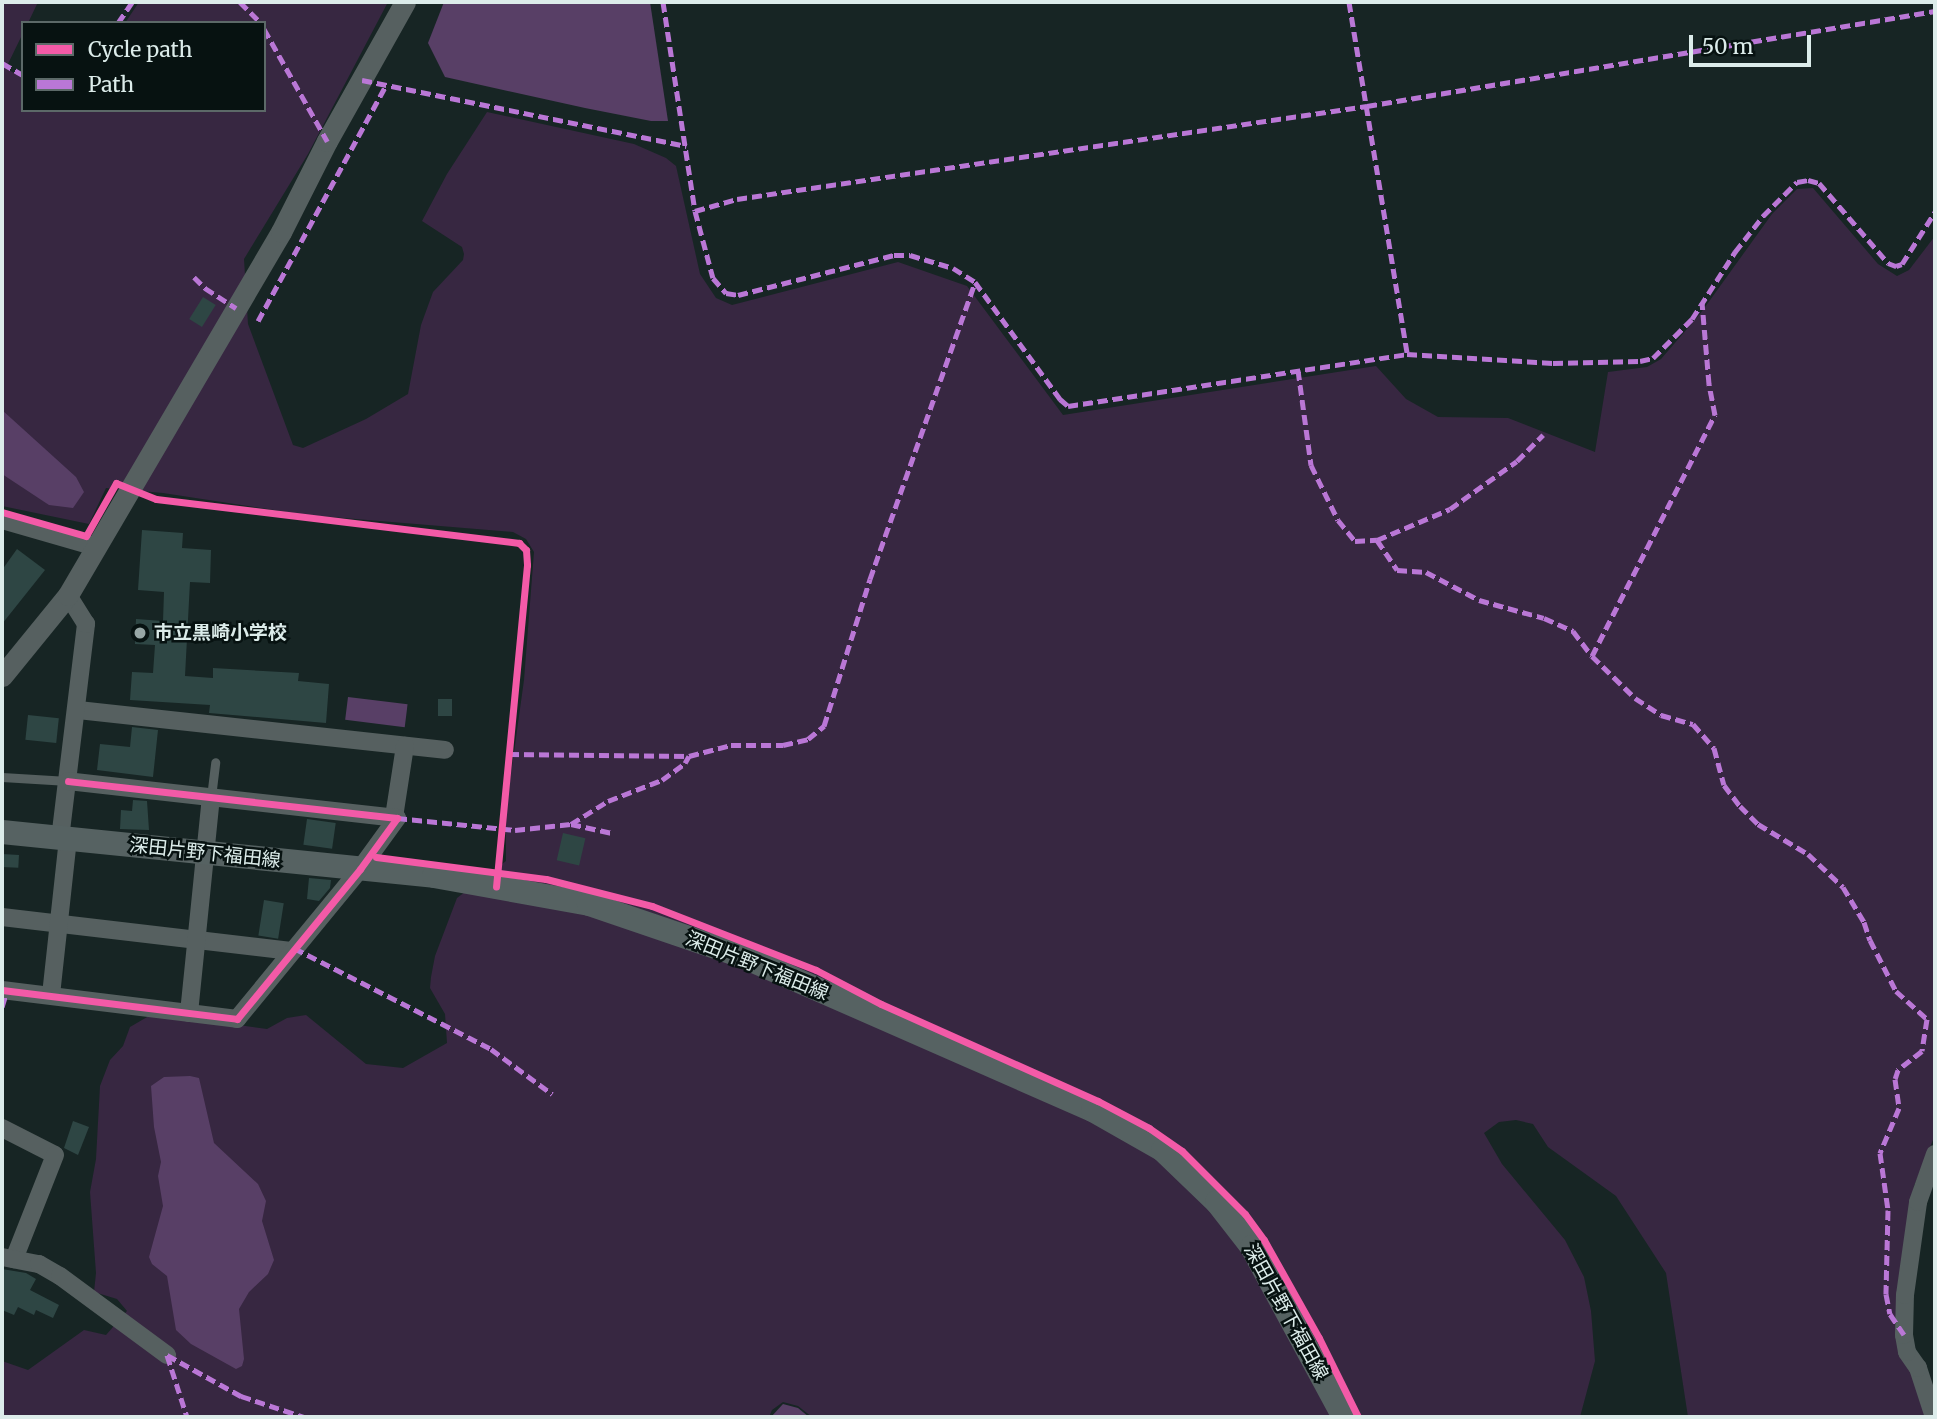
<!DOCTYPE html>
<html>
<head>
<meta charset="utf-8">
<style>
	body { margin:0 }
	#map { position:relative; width:1937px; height:1419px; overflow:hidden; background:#172524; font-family:Merriweather,"Noto Sans JP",serif }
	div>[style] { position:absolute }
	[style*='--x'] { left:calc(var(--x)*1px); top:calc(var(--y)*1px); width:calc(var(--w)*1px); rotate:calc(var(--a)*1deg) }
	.green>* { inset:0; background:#372741 }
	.water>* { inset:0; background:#583f66; transform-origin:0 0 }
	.building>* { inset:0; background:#2e4644; transform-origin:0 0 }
	.service>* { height:9px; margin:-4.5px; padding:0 4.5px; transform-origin:4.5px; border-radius:4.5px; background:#566060 }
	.minor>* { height:18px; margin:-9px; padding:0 9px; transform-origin:9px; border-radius:9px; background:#566060 }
	.tertiary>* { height:21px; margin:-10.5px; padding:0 10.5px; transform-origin:10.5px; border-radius:10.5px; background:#566060 }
	.secondary>* { height:24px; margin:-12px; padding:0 12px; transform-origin:12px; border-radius:12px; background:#566262 }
	.quiet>* { height:5px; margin-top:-2.5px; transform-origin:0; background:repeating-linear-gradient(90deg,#ba77d6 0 10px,transparent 0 15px) }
	.cycleway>* { height:7px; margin:-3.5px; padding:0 3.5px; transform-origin:3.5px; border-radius:3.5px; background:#f35aa7 }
	.dots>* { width:19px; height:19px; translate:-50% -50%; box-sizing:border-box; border:4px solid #071211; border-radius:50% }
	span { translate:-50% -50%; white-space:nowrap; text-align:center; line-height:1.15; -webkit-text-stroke:5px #071211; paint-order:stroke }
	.poi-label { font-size:19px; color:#dcecea; font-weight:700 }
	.left { translate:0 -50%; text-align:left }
	.street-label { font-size:19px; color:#dcecea }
	.frame { position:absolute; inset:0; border:4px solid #dcecea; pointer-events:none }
	.legend { position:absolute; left:21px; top:21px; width:245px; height:91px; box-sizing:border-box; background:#071211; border:2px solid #5c6968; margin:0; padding:9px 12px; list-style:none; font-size:21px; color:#dcecea }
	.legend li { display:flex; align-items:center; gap:14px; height:35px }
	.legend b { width:35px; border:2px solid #5c6968 }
	.scale { position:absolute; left:1689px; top:35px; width:122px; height:32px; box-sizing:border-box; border:4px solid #dcecea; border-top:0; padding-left:9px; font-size:21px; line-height:24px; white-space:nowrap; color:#dcecea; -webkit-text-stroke:5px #071211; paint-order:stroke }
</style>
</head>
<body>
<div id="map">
	<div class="green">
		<div style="clip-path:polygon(2px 2px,38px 2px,28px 23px,23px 23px,23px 33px,6px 68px,23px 79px,23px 110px,264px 110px,264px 23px,125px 23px,139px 2px,388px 2px,308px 154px,244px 259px,248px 324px,293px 445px,303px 448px,366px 419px,408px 394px,421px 325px,433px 292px,463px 260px,464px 254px,462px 247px,422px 221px,447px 174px,487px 112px,634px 144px,666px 158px,676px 166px,700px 274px,716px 298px,732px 305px,898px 262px,967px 286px,1063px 415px,1376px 366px,1406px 399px,1438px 417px,1508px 418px,1595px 452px,1608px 372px,1647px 367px,1661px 359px,1700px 314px,1772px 214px,1797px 189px,1813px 188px,1878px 264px,1897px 276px,1909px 270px,1935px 236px,1935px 1135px,1914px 1186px,1904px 1257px,1918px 1385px,1927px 1417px,1688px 1417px,1666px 1273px,1616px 1196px,1548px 1147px,1533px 1124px,1516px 1120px,1499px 1122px,1484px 1133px,1502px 1164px,1565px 1240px,1584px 1277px,1591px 1311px,1595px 1361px,1580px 1417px,812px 1417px,798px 1406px,783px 1402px,772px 1410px,769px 1417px,2px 1417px,2px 1361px,28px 1370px,84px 1330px,106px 1335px,127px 1311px,117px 1299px,94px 1292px,96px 1273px,90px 1192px,96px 1159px,100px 1086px,110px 1060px,123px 1046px,130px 1027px,154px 1013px,267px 1029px,287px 1018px,306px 1015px,366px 1064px,403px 1068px,447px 1043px,445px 1014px,430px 988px,431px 977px,435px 956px,457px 898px,506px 861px,506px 810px,524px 680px,534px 552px,526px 539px,513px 532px,307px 515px,163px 493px,106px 488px,89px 524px,2px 506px)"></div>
	</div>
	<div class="water">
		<div style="clip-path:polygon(444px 2px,650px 2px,668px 121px,651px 121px,585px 108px,445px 77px,428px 43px)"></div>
		<div style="clip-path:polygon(2px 410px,76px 477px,84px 492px,73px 508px,49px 505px,2px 474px)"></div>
		<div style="left:348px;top:697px;width:60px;height:23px;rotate:7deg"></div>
		<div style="clip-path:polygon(190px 1076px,199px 1078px,214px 1143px,258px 1184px,266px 1201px,262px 1221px,274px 1260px,268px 1274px,249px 1292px,239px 1309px,244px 1359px,242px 1366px,236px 1369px,191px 1344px,176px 1330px,167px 1276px,152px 1264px,149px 1257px,163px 1206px,158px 1176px,161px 1162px,154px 1127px,151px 1086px,164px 1077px)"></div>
		<div style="clip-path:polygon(783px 1404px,798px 1408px,809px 1417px,771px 1417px)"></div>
	</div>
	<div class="building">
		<div style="left:203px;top:297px;width:15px;height:26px;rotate:32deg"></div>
		<div style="clip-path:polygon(142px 530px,183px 533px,182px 548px,211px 550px,210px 583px,190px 582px,185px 676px,213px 678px,213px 668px,299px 673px,298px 681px,329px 684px,326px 723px,209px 713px,210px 705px,130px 700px,132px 672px,153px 673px,155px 645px,135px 644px,136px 619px,163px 621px,164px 592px,138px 590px)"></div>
		<div style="clip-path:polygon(17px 549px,45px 570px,2px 624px,2px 570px)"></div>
		<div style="left:438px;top:699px;width:14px;height:17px"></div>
		<div style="left:28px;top:715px;width:31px;height:25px;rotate:6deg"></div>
		<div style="clip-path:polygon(132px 727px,158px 730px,153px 777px,97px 770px,100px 744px,130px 747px)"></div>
		<div style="clip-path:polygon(133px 800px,147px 801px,149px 830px,120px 829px,121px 810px,132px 811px)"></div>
		<div style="left:307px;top:819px;width:29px;height:26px;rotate:8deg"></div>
		<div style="left:563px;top:833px;width:23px;height:28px;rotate:13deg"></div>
		<div style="left:2px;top:854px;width:17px;height:13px;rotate:3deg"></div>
		<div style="clip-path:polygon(309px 878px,331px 880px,330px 888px,319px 901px,307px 899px)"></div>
		<div style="left:264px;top:900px;width:20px;height:36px;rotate:9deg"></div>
		<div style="clip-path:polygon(73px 1121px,89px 1127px,78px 1155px,64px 1148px)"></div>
		<div style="clip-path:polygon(2px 1269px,26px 1273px,36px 1279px,30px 1290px,59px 1305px,53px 1318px,36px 1310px,34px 1315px,18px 1307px,14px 1315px,2px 1310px)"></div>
	</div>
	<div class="service">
		<div style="--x:2;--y:777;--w:66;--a:3.5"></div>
		<div style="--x:211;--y:797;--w:35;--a:-83"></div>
	</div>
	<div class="minor">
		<div style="--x:2;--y:520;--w:98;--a:16"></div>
		<div style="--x:78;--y:710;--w:369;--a:6.2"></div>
		<div style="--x:394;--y:817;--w:72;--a:-81.2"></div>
		<div style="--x:60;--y:839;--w:217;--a:-83.1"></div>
		<div style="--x:86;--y:624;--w:34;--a:-122"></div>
		<div style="--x:2;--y:917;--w:291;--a:6.7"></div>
		<div style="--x:2;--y:990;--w:237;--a:7"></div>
		<div style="--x:237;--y:1019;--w:194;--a:-50.6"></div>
		<div style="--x:360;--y:869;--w:63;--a:-54"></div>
		<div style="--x:397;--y:818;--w:331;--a:-173.6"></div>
		<div style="--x:51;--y:995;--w:157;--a:-83.8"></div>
		<div style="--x:189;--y:1013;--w:217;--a:-84.2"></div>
		<div style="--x:2;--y:1128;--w:59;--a:27"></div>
		<div style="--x:55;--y:1155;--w:112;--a:111.5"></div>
		<div style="--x:2;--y:1257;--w:38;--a:11"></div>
		<div style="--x:39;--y:1264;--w:24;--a:30"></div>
		<div style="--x:60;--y:1276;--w:133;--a:36.4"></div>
		<div style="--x:1934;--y:1417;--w:52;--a:-108.1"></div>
		<div style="--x:1918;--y:1368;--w:19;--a:-125"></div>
		<div style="--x:1907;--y:1352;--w:17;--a:-100"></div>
		<div style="--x:1904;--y:1335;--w:40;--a:-88.6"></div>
		<div style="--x:1905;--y:1295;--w:94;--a:-82"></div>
		<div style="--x:1918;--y:1202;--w:51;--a:-70.5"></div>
	</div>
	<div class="tertiary">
		<div style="--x:2;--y:676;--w:104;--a:-50.8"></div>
		<div style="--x:68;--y:595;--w:421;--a:-59.6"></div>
		<div style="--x:281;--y:232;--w:102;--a:-63.2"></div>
		<div style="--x:327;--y:141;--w:159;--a:-60.7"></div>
	</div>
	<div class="secondary">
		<div style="--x:2;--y:832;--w:434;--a:5.8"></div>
		<div style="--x:434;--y:876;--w:158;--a:10.2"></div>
		<div style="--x:589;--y:904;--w:162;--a:18.8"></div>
		<div style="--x:742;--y:956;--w:383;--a:23.7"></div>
		<div style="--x:1093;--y:1110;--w:81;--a:29.7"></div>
		<div style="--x:1163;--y:1150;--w:75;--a:43.9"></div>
		<div style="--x:1217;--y:1202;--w:57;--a:52.1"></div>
		<div style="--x:1252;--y:1247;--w:193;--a:61.6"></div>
	</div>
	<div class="quiet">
		<div style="--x:240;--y:2;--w:30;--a:45"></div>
		<div style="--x:663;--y:2;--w:211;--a:81.3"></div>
		<div style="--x:695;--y:211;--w:69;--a:75"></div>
		<div style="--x:713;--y:278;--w:20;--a:49"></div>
		<div style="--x:726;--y:293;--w:12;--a:9"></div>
		<div style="--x:738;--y:295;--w:161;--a:-14.4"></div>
		<div style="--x:894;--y:255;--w:16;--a:0"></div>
		<div style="--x:910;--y:255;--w:45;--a:16.8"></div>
		<div style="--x:953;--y:268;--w:26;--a:32"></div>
		<div style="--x:975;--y:282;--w:145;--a:54"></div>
		<div style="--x:1060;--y:399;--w:11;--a:41"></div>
		<div style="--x:1068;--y:406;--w:343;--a:-8.7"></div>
		<div style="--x:1407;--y:354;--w:146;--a:3.5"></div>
		<div style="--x:1553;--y:363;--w:87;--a:-1.3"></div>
		<div style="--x:1640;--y:361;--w:13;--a:-13"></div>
		<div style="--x:1653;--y:358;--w:55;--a:-45"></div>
		<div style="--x:1692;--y:319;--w:80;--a:-57.3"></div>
		<div style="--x:1735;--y:252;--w:46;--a:-52.1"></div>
		<div style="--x:1763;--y:216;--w:48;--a:-45"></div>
		<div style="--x:1797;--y:182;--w:11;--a:-10"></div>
		<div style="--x:1808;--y:180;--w:11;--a:15"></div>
		<div style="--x:1819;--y:183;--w:106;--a:49.2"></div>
		<div style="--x:1888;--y:263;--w:9;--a:21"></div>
		<div style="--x:1896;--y:266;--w:6;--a:-18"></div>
		<div style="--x:1902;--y:264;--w:62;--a:-57.6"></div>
		<div style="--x:1349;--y:2;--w:357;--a:80.6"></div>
		<div style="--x:118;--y:23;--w:25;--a:-56"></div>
		<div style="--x:264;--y:29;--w:129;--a:60.6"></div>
		<div style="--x:2;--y:63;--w:24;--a:30"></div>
		<div style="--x:362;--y:80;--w:331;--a:11.5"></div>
		<div style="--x:695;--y:211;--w:44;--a:-15.9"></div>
		<div style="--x:737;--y:199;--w:637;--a:-8.4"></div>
		<div style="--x:1367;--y:106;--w:576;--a:-9.5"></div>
		<div style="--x:194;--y:277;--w:16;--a:45"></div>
		<div style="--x:205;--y:288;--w:37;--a:33"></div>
		<div style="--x:258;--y:321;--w:268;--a:-61.5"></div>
		<div style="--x:1298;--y:370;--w:96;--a:82.2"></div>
		<div style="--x:1311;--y:465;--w:61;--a:63.9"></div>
		<div style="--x:1338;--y:520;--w:27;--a:51"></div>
		<div style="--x:1355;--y:541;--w:22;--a:-3"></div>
		<div style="--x:1377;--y:540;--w:79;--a:-23"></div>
		<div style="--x:1450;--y:509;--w:82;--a:-35.6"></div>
		<div style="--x:1517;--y:461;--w:37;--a:-45"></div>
		<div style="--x:1377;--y:540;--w:36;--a:56"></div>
		<div style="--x:1397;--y:570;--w:29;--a:4"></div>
		<div style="--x:1426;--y:572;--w:60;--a:27.8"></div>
		<div style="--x:1479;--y:600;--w:67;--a:15.5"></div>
		<div style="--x:1544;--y:618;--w:32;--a:24"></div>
		<div style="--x:1573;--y:631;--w:31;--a:53"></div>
		<div style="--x:1592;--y:656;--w:60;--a:44.3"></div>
		<div style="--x:1635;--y:698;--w:31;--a:33"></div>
		<div style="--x:1661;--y:715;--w:33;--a:16"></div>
		<div style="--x:1693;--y:724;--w:32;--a:49"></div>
		<div style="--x:1714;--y:748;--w:38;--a:75"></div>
		<div style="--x:1724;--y:785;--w:26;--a:53"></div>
		<div style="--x:1740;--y:806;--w:25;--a:45"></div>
		<div style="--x:1758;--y:824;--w:58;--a:31"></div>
		<div style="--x:1808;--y:854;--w:48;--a:43.3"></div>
		<div style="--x:1843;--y:887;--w:41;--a:59"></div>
		<div style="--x:1864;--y:922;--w:19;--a:72"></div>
		<div style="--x:1870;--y:940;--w:57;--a:63"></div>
		<div style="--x:1896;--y:991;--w:42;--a:42.1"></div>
		<div style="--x:1927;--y:1019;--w:32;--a:99"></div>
		<div style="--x:1922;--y:1051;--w:31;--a:142"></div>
		<div style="--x:1898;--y:1070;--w:9;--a:108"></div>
		<div style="--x:1895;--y:1079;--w:29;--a:82"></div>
		<div style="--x:1899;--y:1108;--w:49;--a:112.9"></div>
		<div style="--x:1880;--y:1153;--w:58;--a:82"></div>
		<div style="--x:1888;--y:1210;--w:84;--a:91.4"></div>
		<div style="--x:1886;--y:1294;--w:20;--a:79"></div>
		<div style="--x:1890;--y:1314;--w:25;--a:56"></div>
		<div style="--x:1592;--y:656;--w:271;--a:-63"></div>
		<div style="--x:1715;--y:415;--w:32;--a:-101"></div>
		<div style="--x:1709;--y:384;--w:82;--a:-94.9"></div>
		<div style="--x:509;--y:754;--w:180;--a:0.6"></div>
		<div style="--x:689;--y:756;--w:43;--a:-14.7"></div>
		<div style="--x:731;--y:745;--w:52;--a:0"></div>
		<div style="--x:783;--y:745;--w:26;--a:-13"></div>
		<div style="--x:808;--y:739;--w:21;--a:-39"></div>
		<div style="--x:824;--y:726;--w:154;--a:-72.6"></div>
		<div style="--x:870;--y:579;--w:315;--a:-70.5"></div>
		<div style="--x:397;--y:818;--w:119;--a:5.8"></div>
		<div style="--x:515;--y:830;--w:56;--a:-6.1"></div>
		<div style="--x:571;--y:824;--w:44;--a:-31.9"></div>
		<div style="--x:608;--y:801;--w:58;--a:-21.3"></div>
		<div style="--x:662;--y:780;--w:29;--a:-36"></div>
		<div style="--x:685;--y:763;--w:8;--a:-60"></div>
		<div style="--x:571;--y:824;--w:42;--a:12.4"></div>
		<div style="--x:294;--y:948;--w:221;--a:27.1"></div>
		<div style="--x:491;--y:1049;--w:76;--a:36.4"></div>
		<div style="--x:2;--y:1007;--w:17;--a:-73"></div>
		<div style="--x:167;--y:1355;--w:85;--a:29"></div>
		<div style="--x:241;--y:1396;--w:66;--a:18.4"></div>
		<div style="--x:167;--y:1355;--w:65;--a:72.1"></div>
	</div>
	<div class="cycleway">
		<div style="--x:2;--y:512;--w:87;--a:15.9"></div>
		<div style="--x:86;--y:536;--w:61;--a:-60.5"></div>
		<div style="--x:116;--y:483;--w:43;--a:21.8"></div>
		<div style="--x:156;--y:499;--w:366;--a:6.9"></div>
		<div style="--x:519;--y:543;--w:10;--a:45"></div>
		<div style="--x:526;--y:550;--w:15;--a:86"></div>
		<div style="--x:527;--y:565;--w:323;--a:95.5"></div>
		<div style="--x:376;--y:857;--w:171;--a:7.4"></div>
		<div style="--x:546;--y:879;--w:109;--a:14.3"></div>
		<div style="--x:652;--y:906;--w:176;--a:21.3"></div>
		<div style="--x:816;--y:970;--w:73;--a:27.6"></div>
		<div style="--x:881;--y:1004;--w:238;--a:24.1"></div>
		<div style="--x:1098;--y:1101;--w:58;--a:27.9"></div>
		<div style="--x:1149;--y:1128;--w:40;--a:34.9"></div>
		<div style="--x:1182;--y:1151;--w:89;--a:45"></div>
		<div style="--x:1245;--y:1214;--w:32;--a:54"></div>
		<div style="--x:1264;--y:1240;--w:112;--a:60.7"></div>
		<div style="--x:1319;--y:1338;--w:88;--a:63.7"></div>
		<div style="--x:2;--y:990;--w:237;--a:7"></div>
		<div style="--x:237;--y:1019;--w:194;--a:-50.6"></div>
		<div style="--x:360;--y:869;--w:63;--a:-54"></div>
		<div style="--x:397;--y:818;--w:331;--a:-173.6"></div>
	</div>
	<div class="dots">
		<div style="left:140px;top:633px;background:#97a6a5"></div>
	</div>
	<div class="poi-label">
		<span class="left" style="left:154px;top:633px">市立黒崎小学校</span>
	</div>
	<div class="street-label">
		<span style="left:205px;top:853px;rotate:6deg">深田片野下福田線</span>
		<span style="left:757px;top:966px;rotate:22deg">深田片野下福田線</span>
		<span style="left:1286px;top:1312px;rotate:61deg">深田片野下福田線</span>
	</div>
	<div class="frame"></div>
	<ul class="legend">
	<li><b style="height:9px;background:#f35aa7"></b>Cycle path</li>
	<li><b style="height:9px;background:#ba77d6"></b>Path</li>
	</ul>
	<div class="scale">50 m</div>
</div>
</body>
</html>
